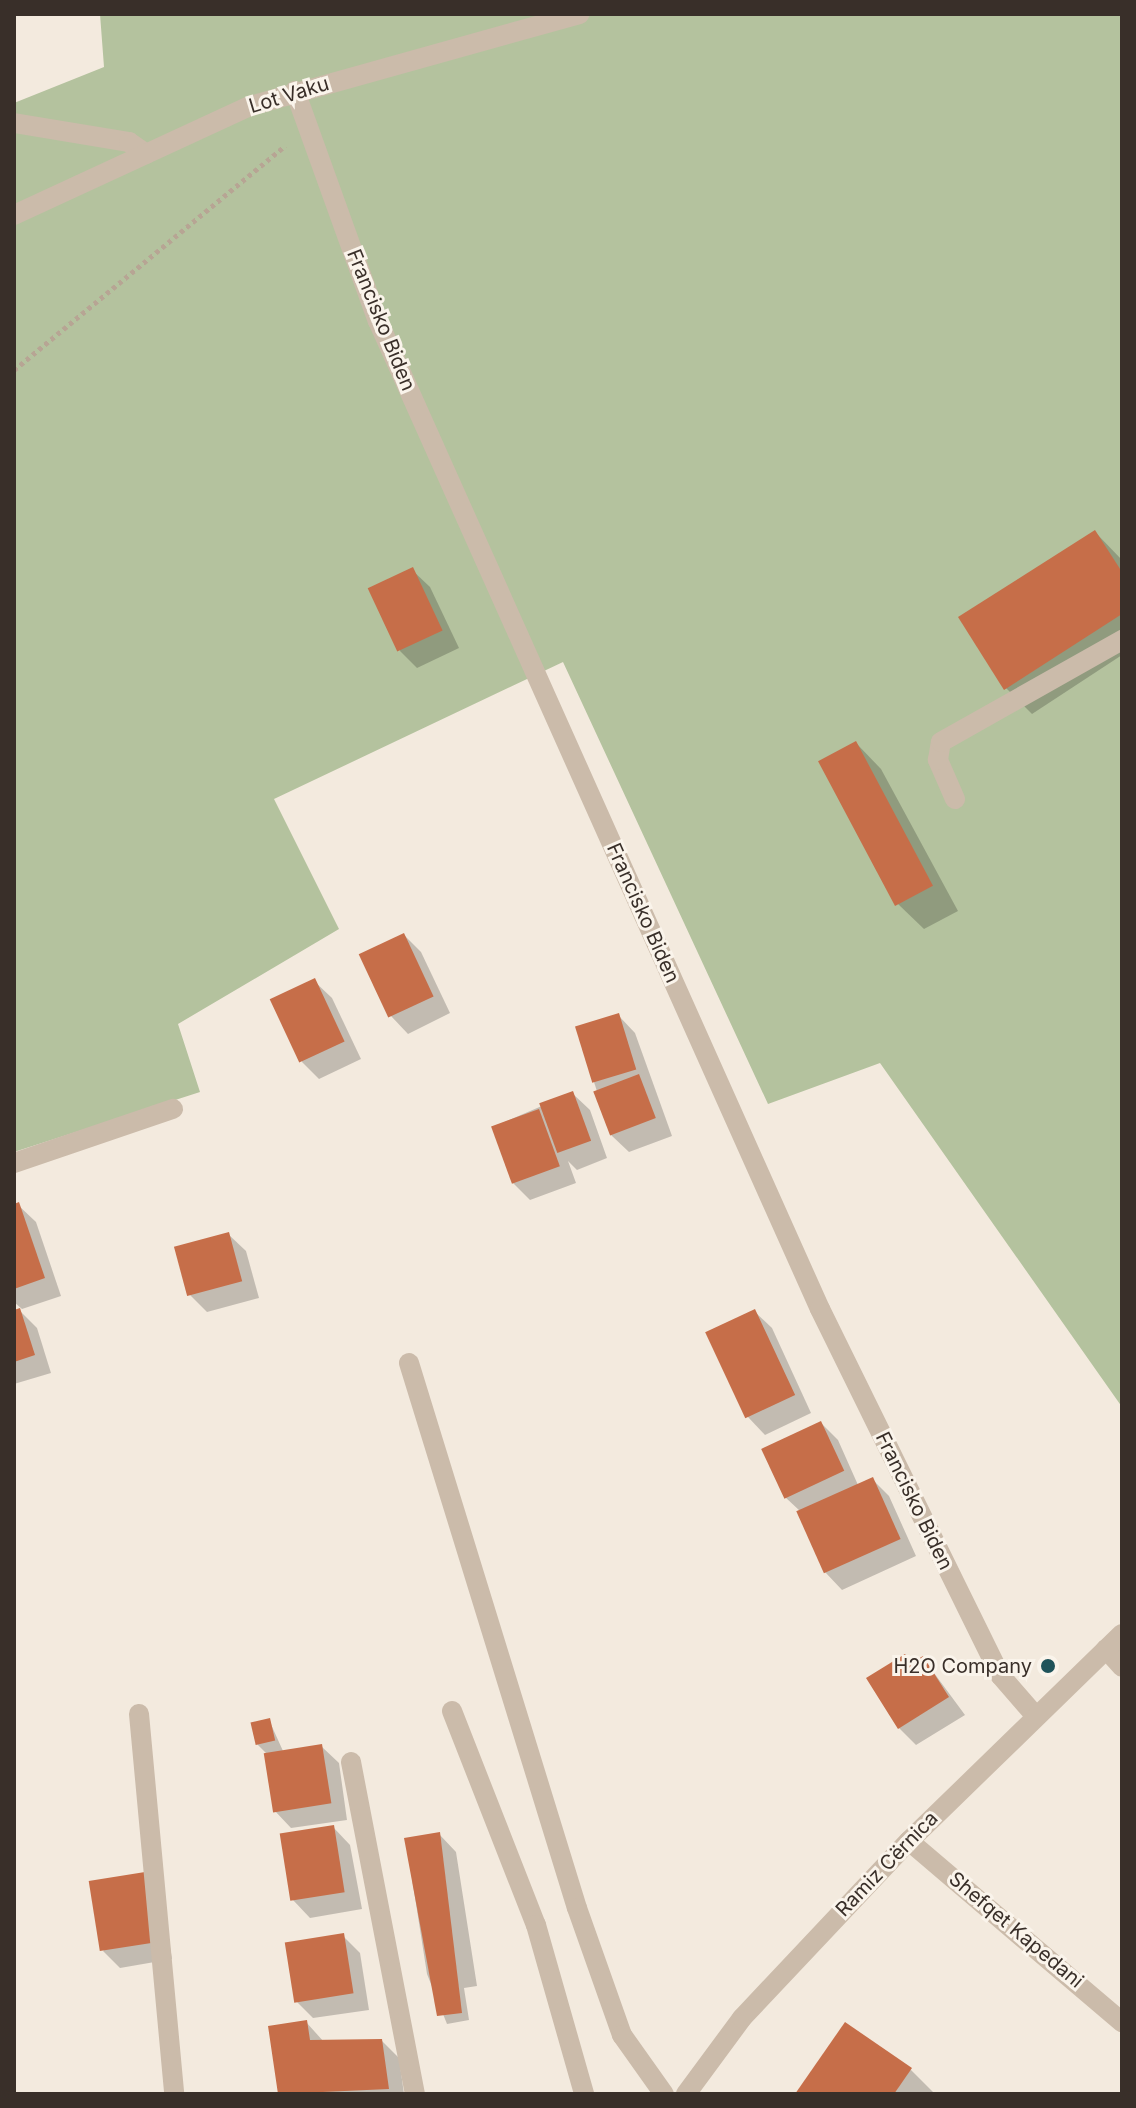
<!DOCTYPE html>
<html>
<head>
<meta charset="utf-8">
<style>
	body { margin:0 }
	#map { position:relative; width:1136px; height:2108px; overflow:hidden; background:#f3eade; font-family:Inter,sans-serif }
	div>[style] { position:absolute }
	.green>* { inset:0; background:#b4c29e }
	.shadow>* { inset:0; background:#0003 }
	.building>* { inset:0; background:#c66e49; transform-origin:0 0 }
	.path>* { height:5px; margin-top:-2.5px; transform-origin:0; background:repeating-linear-gradient(90deg,#b7a594 0 4px,transparent 0 8px) }
	.minor>* { height:20px; margin:-10px; padding:0 10px; transform-origin:10px; border-radius:10px; background:#cbbbaa }
	.dots>* { width:22px; height:22px; translate:-50% -50%; box-sizing:border-box; border:4px solid #faf4eb; border-radius:50% }
	span { translate:-50% -50%; white-space:nowrap; text-align:center; line-height:1.15; -webkit-text-stroke:6px #faf4eb; paint-order:stroke }
	.street-label { font-size:20px; color:#392f29 }
	.poi-label { font-size:20px; color:#392f29 }
	.right { translate:-100% -50%; text-align:right }
	.frame { position:absolute; inset:0; border:16px solid #392f29; pointer-events:none }
</style>
</head>
<body>
<div id="map">
	<div class="green">
		<i style="clip-path:polygon(100px 14px,1122px 14px,1122px 1407px,880px 1063px,768px 1104px,563px 662px,274px 799px,339px 929px,178px 1024px,200px 1092px,14px 1152px,14px 103px,104px 67px)"></i>
	</div>
	<div class="shadow">
		<i style="clip-path:polygon(1095px 532px,1122px 560px,1122px 655px,1032px 714px,1006px 688px)"></i>
		<i style="clip-path:polygon(412px 570px,430px 587px,459px 648px,417px 668px,400px 651px)"></i>
		<i style="clip-path:polygon(856px 743px,881px 769px,958px 911px,924px 929px,898px 904px)"></i>
		<i style="clip-path:polygon(404px 935px,421px 952px,450px 1013px,408px 1034px,391px 1016px)"></i>
		<i style="clip-path:polygon(314px 981px,332px 998px,361px 1059px,319px 1079px,302px 1062px)"></i>
		<i style="clip-path:polygon(618px 1015px,635px 1033px,672px 1136px,629px 1152px,611px 1135px,594px 1082px)"></i>
		<i style="clip-path:polygon(572px 1093px,590px 1110px,607px 1158px,577px 1170px,568px 1161px,576px 1183px,530px 1200px,513px 1183px,493px 1127px)"></i>
		<i style="clip-path:polygon(18px 1205px,36px 1222px,61px 1296px,22px 1309px,14px 1302px)"></i>
		<i style="clip-path:polygon(228px 1234px,246px 1251px,259px 1298px,207px 1312px,190px 1295px)"></i>
		<i style="clip-path:polygon(19px 1310px,37px 1328px,51px 1373px,14px 1384px)"></i>
		<i style="clip-path:polygon(754px 1311px,772px 1328px,811px 1413px,765px 1435px,748px 1417px,708px 1333px)"></i>
		<i style="clip-path:polygon(821px 1423px,838px 1440px,858px 1485px,872px 1479px,889px 1496px,916px 1556px,842px 1590px,825px 1572px,800px 1511px,785px 1497px)"></i>
		<i style="clip-path:polygon(905px 1656px,913px 1664px,923px 1658px,965px 1715px,916px 1745px,899px 1728px)"></i>
		<i style="clip-path:polygon(269px 1720px,283px 1751px,321px 1746px,339px 1763px,347px 1820px,291px 1828px,274px 1810px,266px 1753px,257px 1744px)"></i>
		<i style="clip-path:polygon(333px 1827px,350px 1845px,362px 1909px,310px 1918px,293px 1900px)"></i>
		<i style="clip-path:polygon(439px 1834px,456px 1852px,477px 1986px,464px 1988px,469px 2020px,447px 2024px,427px 1974px,406px 1840px)"></i>
		<i style="clip-path:polygon(161px 1892px,172px 1959px,120px 1968px,103px 1951px)"></i>
		<i style="clip-path:polygon(343px 1936px,360px 1953px,369px 2010px,313px 2018px,296px 2001px)"></i>
		<i style="clip-path:polygon(306px 2022px,324px 2042px,382px 2041px,399px 2058px,404px 2094px,280px 2094px,270px 2027px)"></i>
		<i style="clip-path:polygon(911px 2070px,935px 2094px,798px 2094px)"></i>
	</div>
	<div class="building">
		<i style="clip-path:polygon(1095px 530px,1122px 572px,1122px 614px,1004px 690px,958px 617px)"></i>
		<i style="left:413px;top:567px;width:70px;height:50px;rotate:65deg"></i>
		<i style="left:856px;top:741px;width:164px;height:43px;rotate:62deg"></i>
		<i style="left:404px;top:933px;width:70px;height:50px;rotate:65deg"></i>
		<i style="left:315px;top:978px;width:70px;height:50px;rotate:65deg"></i>
		<i style="left:619px;top:1013px;width:59px;height:46px;rotate:73deg"></i>
		<i style="left:639px;top:1074px;width:47px;height:49px;rotate:69deg"></i>
		<i style="left:573px;top:1091px;width:53px;height:36px;rotate:70deg"></i>
		<i style="left:539px;top:1109px;width:61px;height:51px;rotate:70deg"></i>
		<i style="clip-path:polygon(19px 1202px,45px 1278px,14px 1289px,14px 1204px)"></i>
		<i style="left:229px;top:1232px;width:51px;height:57px;rotate:75deg"></i>
		<i style="clip-path:polygon(20px 1308px,35px 1355px,14px 1362px,14px 1310px)"></i>
		<i style="left:755px;top:1309px;width:95px;height:55px;rotate:65deg"></i>
		<i style="left:821px;top:1421px;width:55px;height:66px;rotate:65deg"></i>
		<i style="left:873px;top:1477px;width:68px;height:84px;rotate:66deg"></i>
		<i style="clip-path:polygon(905px 1654px,911px 1663px,923px 1656px,949px 1697px,898px 1729px,866px 1678px)"></i>
		<i style="left:270px;top:1718px;width:23px;height:20px;rotate:77deg"></i>
		<i style="left:322px;top:1744px;width:60px;height:59px;rotate:81deg"></i>
		<i style="left:334px;top:1825px;width:68px;height:55px;rotate:81deg"></i>
		<i style="clip-path:polygon(440px 1832px,462px 2013px,437px 2016px,404px 1838px)"></i>
		<i style="left:145px;top:1872px;width:71px;height:57px;rotate:81deg"></i>
		<i style="left:344px;top:1933px;width:61px;height:60px;rotate:81deg"></i>
		<i style="clip-path:polygon(307px 2020px,310px 2040px,382px 2039px,389px 2089px,278px 2094px,268px 2026px)"></i>
		<i style="clip-path:polygon(845px 2022px,912px 2068px,894px 2094px,795px 2094px)"></i>
	</div>
	<div class="path">
		<i style="left:14px;top:370px;width:352px;rotate:-39.6deg"></i>
	</div>
	<div class="minor">
		<i style="left:295px;top:91px;width:245px;rotate:70.2deg"></i>
		<i style="left:378px;top:321px;width:1082px;rotate:65.9deg"></i>
		<i style="left:820px;top:1309px;width:408px;rotate:63.8deg"></i>
		<i style="left:1000px;top:1675px;width:50px;rotate:49deg"></i>
		<i style="left:14px;top:123px;width:117px;rotate:9.4deg"></i>
		<i style="left:129px;top:142px;width:21px;rotate:35deg"></i>
		<i style="left:14px;top:215px;width:260px;rotate:-24.8deg"></i>
		<i style="left:250px;top:106px;width:342px;rotate:-15.6deg"></i>
		<i style="left:955px;top:799px;width:43px;rotate:-113.6deg"></i>
		<i style="left:938px;top:760px;width:18px;rotate:-81deg"></i>
		<i style="left:941px;top:742px;width:208px;rotate:-29.4deg"></i>
		<i style="left:14px;top:1163px;width:168px;rotate:-18.8deg"></i>
		<i style="left:409px;top:1363px;width:570px;rotate:72.87deg"></i>
		<i style="left:577px;top:1908px;width:135px;rotate:70.5deg"></i>
		<i style="left:622px;top:2035px;width:72px;rotate:54.6deg"></i>
		<i style="left:1106px;top:1649px;width:24px;rotate:48deg"></i>
		<i style="left:452px;top:1711px;width:230px;rotate:68.6deg"></i>
		<i style="left:536px;top:1925px;width:176px;rotate:74.1deg"></i>
		<i style="left:139px;top:1714px;width:382px;rotate:84.7deg"></i>
		<i style="left:351px;top:1762px;width:338px;rotate:79.1deg"></i>
		<i style="left:909px;top:1841px;width:280px;rotate:40.4deg"></i>
		<i style="left:686px;top:2094px;width:94px;rotate:-53.6deg"></i>
		<i style="left:742px;top:2018px;width:243px;rotate:-46.7deg"></i>
		<i style="left:909px;top:1841px;width:297px;rotate:-44.2deg"></i>
	</div>
	<div class="dots">
		<i style="left:1048px;top:1666px;background:#1f535a"></i>
	</div>
	<div class="street-label">
		<span style="left:289px;top:95px;rotate:-17deg">Lot Vaku</span>
		<span style="left:381px;top:320px;rotate:68deg">Francisko Biden</span>
		<span style="left:643px;top:913px;rotate:66deg">Francisko Biden</span>
		<span style="left:914px;top:1501px;rotate:64deg">Francisko Biden</span>
		<span style="left:887px;top:1864px;rotate:-46deg">Ramiz Cërnica</span>
		<span style="left:1016px;top:1930px;rotate:40deg">Shefqet Kapedani</span>
	</div>
	<div class="poi-label">
		<span class="right" style="left:1032px;top:1666px">H2O Company</span>
	</div>
	<div class="frame"></div>
</div>
</body>
</html>
